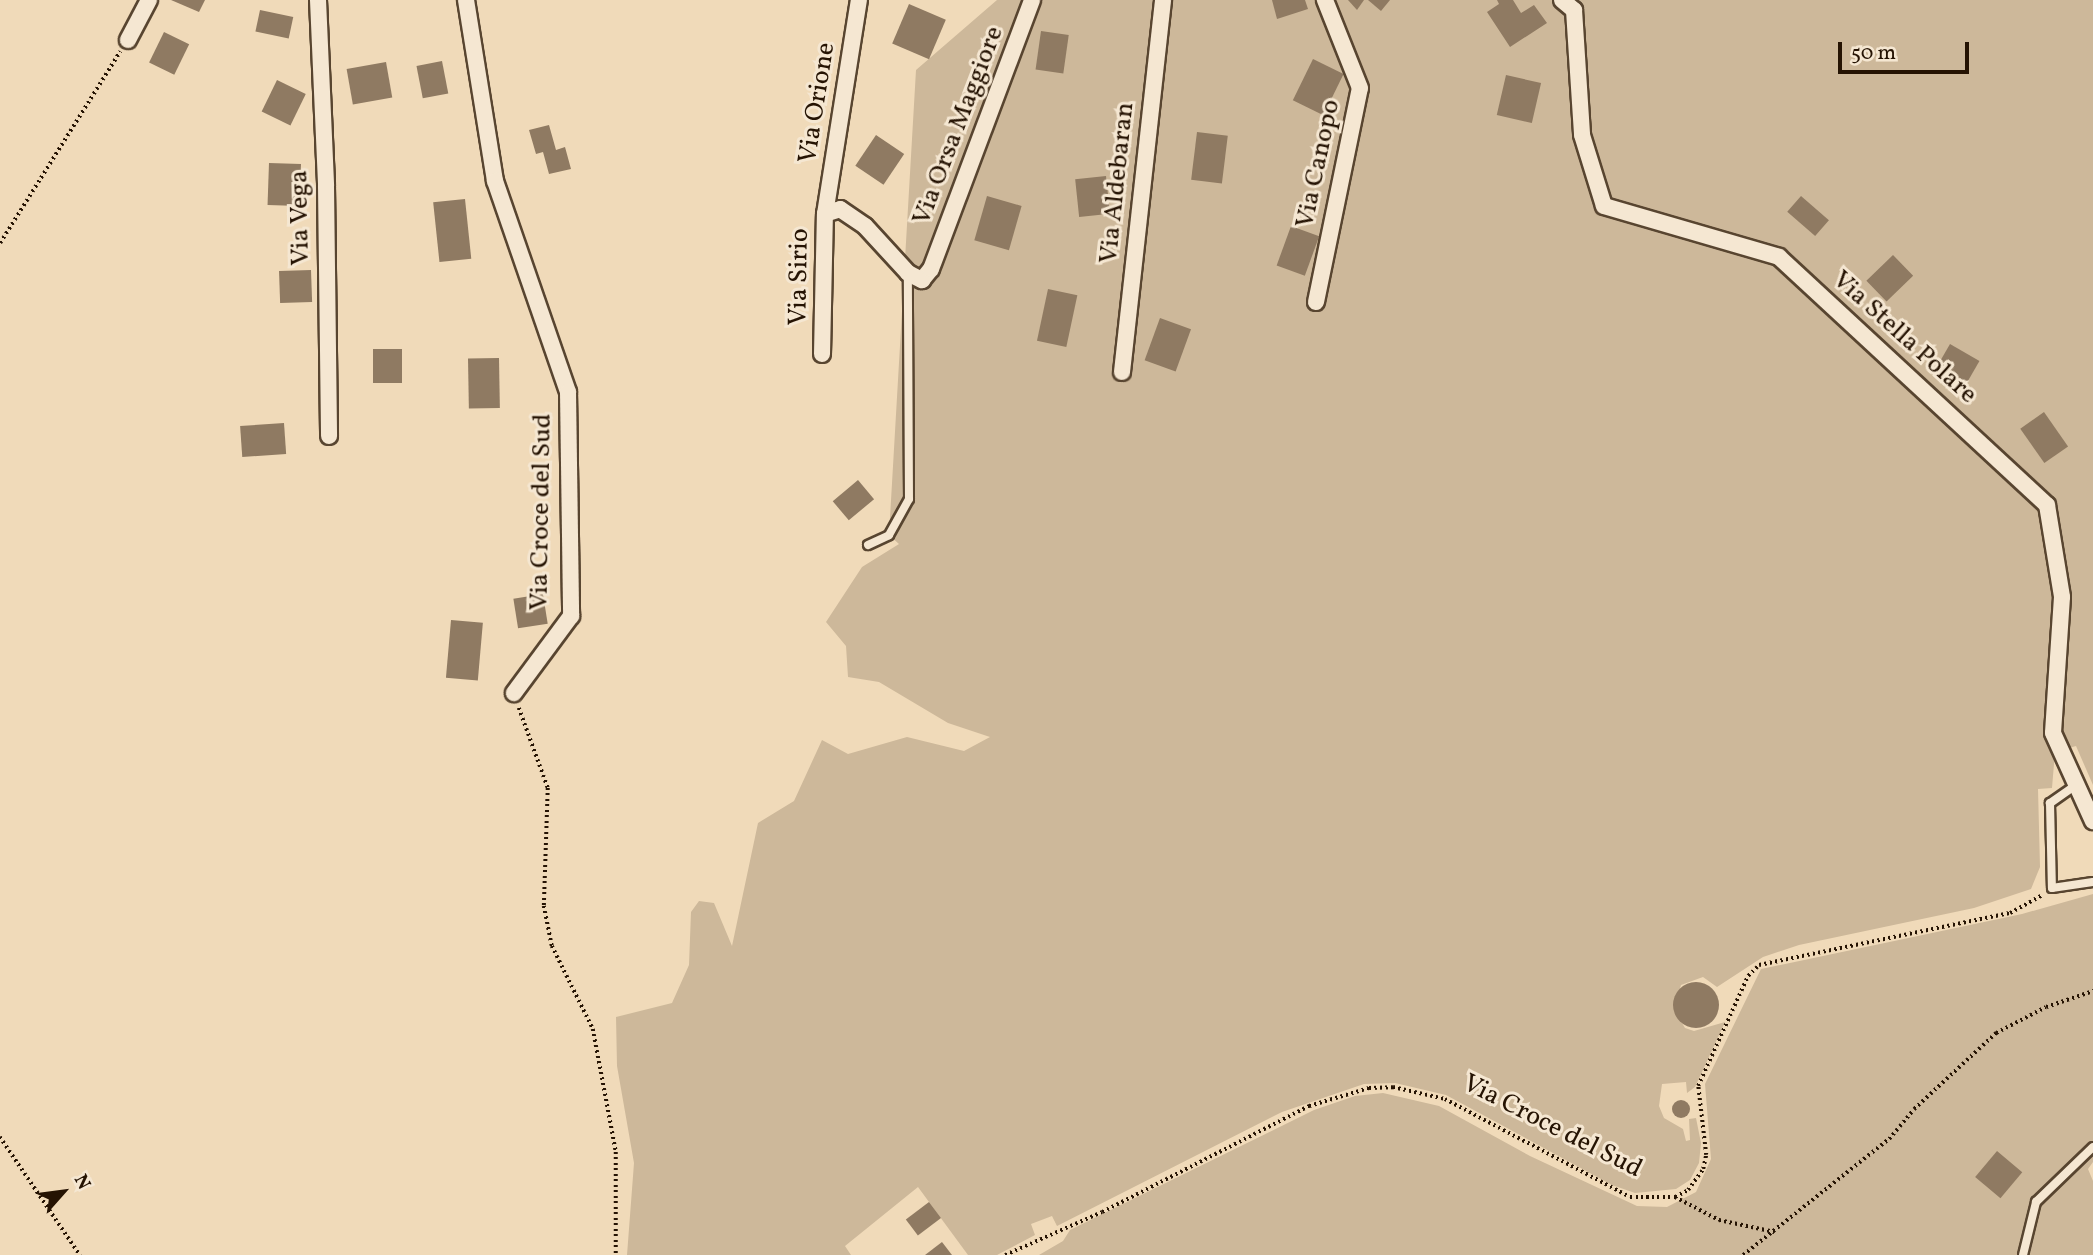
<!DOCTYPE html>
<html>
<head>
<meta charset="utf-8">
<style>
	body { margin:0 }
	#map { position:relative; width:2093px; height:1255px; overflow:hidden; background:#f0dab9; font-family:Vollkorn,serif }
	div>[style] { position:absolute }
	.green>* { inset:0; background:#cdb89a }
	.building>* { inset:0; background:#8f7a62; transform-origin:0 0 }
	.round { border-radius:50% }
	.path>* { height:3.5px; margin-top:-1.75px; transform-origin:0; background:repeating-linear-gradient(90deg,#251303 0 2px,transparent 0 5.5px) }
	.roads { filter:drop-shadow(2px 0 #584530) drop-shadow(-2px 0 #584530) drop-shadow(0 2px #584530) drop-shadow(0 -2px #584530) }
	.service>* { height:8px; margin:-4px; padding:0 4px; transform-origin:4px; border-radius:4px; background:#f5e7d2 }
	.minor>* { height:16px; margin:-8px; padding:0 8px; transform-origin:8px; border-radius:8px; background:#f5e7d2 }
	span { translate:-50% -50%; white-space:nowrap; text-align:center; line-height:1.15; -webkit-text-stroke:6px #f5e7d2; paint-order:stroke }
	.street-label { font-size:26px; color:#251303 }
	.north { position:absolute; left:28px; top:1157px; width:70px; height:70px; -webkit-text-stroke:5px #f5e7d2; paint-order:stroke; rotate:62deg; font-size:19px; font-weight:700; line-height:28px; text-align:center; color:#251303 }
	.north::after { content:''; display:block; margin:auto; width:24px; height:32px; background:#251303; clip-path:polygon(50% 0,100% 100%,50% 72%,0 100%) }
	.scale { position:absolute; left:1838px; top:42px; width:131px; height:32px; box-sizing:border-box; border:4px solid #251303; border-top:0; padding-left:9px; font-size:21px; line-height:24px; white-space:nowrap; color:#251303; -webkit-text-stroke:5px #f5e7d2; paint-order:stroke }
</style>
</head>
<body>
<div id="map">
	<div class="green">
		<i style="clip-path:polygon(997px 0,2093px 0,2093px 785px,2076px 746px,2055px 752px,2052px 788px,2038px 789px,2040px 867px,2031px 889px,1974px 908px,1799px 945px,1763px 957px,1717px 987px,1703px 977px,1681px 985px,1674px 1010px,1685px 1028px,1694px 1031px,1725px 1022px,1695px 1087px,1687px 1093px,1686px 1082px,1662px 1084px,1659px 1106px,1664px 1118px,1683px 1129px,1686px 1141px,1690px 1140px,1689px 1119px,1696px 1118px,1701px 1143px,1699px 1163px,1690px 1180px,1676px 1189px,1635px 1193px,1612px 1185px,1446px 1095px,1395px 1083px,1364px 1084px,1282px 1112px,1057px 1226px,1052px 1216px,1031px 1224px,1035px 1235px,997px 1255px,968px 1255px,918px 1187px,845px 1246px,851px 1255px,627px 1255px,634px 1163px,617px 1066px,616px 1017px,672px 1003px,689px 965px,691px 912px,699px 901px,714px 903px,732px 946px,758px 823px,794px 801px,822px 740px,848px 754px,907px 737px,964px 751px,990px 737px,948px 723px,879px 682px,848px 677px,846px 646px,826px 622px,862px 567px,899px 544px,889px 535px,916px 70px)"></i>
		<i style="clip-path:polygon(2093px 894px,2093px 1162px,2088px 1169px,2093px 1181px,2093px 1255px,1039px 1255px,1063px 1241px,1070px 1230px,1314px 1110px,1355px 1096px,1383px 1093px,1439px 1106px,1530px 1156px,1637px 1206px,1667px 1207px,1696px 1192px,1711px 1159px,1705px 1084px,1761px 969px,2022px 914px)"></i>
	</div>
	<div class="building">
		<i style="clip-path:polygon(171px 0,205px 0,199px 12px)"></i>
		<i style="clip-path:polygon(1272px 0,1305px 0,1308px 9px,1277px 19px)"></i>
		<i style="clip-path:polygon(1348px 0,1364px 0,1357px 10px)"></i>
		<i style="clip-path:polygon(1368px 0,1390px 0,1381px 11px)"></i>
		<i style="clip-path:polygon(1497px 0,1513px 0,1521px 13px,1534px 5px,1547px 23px,1510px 47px,1487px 12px,1499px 4px)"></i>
		<i style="left:909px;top:4px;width:40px;height:43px;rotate:23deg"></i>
		<i style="left:260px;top:10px;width:34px;height:22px;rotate:12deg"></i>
		<i style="left:1041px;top:31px;width:28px;height:39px;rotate:8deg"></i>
		<i style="left:164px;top:32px;width:28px;height:34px;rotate:26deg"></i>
		<i style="left:1313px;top:59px;width:34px;height:46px;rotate:26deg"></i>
		<i style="left:442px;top:61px;width:33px;height:26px;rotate:79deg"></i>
		<i style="left:386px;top:62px;width:36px;height:40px;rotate:80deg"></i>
		<i style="left:1506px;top:75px;width:36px;height:41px;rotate:13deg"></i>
		<i style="left:277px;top:80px;width:32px;height:35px;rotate:26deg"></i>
		<i style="clip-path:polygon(549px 125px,556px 150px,565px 147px,571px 169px,549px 174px,543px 152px,536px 154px,529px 130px)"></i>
		<i style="left:1197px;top:132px;width:31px;height:48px;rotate:7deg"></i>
		<i style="left:876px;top:135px;width:34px;height:37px;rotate:34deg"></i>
		<i style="left:269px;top:163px;width:32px;height:42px;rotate:2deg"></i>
		<i style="left:1106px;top:176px;width:38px;height:31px;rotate:84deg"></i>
		<i style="left:987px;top:196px;width:36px;height:46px;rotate:16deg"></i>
		<i style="left:1801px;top:196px;width:37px;height:21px;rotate:41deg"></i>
		<i style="left:465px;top:199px;width:60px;height:32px;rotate:84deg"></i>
		<i style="left:1291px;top:226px;width:30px;height:42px;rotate:20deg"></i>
		<i style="left:1893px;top:255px;width:29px;height:37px;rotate:46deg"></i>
		<i style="left:311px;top:270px;width:32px;height:32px;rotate:88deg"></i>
		<i style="left:1048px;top:289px;width:30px;height:53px;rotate:12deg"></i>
		<i style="left:1160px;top:318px;width:33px;height:45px;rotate:20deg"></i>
		<i style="left:1950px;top:344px;width:34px;height:34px;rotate:30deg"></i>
		<i style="left:373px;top:349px;width:29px;height:34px"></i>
		<i style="left:499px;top:358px;width:50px;height:31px;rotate:89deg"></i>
		<i style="left:2044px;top:412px;width:42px;height:29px;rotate:55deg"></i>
		<i style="left:284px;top:423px;width:31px;height:44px;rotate:86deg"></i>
		<i style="left:858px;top:480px;width:25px;height:33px;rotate:50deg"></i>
		<i style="left:543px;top:594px;width:30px;height:30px;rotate:81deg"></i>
		<i style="left:451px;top:620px;width:32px;height:58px;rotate:5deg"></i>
		<i class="round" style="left:1673px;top:982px;width:46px;height:46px"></i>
		<i class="round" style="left:1672px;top:1100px;width:18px;height:18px"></i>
		<i style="left:1997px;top:1151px;width:33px;height:34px;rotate:40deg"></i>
		<i style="left:929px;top:1202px;width:20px;height:29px;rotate:53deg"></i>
		<i style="clip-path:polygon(942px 1242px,952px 1255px,925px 1255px)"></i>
	</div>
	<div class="path">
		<i style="left:0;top:243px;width:226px;rotate:-57.9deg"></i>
		<i style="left:519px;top:708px;width:85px;rotate:70.1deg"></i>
		<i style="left:548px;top:788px;width:118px;rotate:91.9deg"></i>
		<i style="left:544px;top:906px;width:41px;rotate:78.7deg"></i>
		<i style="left:552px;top:946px;width:93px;rotate:63.7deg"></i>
		<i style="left:593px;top:1029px;width:125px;rotate:79.4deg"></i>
		<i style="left:616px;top:1152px;width:103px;rotate:90deg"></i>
		<i style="left:0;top:1137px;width:143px;rotate:55.9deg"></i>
		<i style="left:1675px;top:1197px;width:50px;rotate:27.6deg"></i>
		<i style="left:1719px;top:1220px;width:57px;rotate:12.1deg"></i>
		<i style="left:1005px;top:1255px;width:106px;rotate:-23.9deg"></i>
		<i style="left:1102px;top:1212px;width:233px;rotate:-27.1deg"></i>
		<i style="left:1309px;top:1106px;width:63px;rotate:-16.7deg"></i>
		<i style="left:1369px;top:1088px;width:24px;rotate:-2deg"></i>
		<i style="left:1393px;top:1087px;width:53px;rotate:13deg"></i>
		<i style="left:1445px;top:1099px;width:209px;rotate:27.9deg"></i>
		<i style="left:1630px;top:1197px;width:45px"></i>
		<i style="left:1675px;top:1197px;width:15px;rotate:-28deg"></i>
		<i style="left:1688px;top:1190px;width:26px;rotate:-54deg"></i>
		<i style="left:1703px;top:1169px;width:14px;rotate:-78deg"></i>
		<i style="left:1706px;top:1155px;width:69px;rotate:-96.6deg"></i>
		<i style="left:1698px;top:1086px;width:121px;rotate:-65.6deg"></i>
		<i style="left:1748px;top:976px;width:16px;rotate:-45deg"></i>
		<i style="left:1759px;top:965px;width:256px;rotate:-11.7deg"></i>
		<i style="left:2010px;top:913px;width:37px;rotate:-29deg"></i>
		<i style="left:1743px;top:1255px;width:186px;rotate:-38.5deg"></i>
		<i style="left:1889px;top:1139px;width:39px;rotate:-50deg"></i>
		<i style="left:1914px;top:1109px;width:112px;rotate:-42.8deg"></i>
		<i style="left:1996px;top:1033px;width:56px;rotate:-27.5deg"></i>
		<i style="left:2046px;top:1007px;width:50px;rotate:-18.8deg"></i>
	</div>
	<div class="roads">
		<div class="service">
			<i style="left:868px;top:545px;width:23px;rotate:-25deg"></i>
			<i style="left:889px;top:535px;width:41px;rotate:-60.9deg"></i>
			<i style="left:909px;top:499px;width:226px;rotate:-90.3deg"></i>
			<i style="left:2076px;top:785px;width:32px;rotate:145deg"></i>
			<i style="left:2050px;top:803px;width:85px;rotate:88.7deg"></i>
			<i style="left:2052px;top:888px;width:41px;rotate:-8.3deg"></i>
			<i style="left:2023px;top:1255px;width:55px;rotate:-76.2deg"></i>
			<i style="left:2036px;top:1202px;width:79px;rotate:-44deg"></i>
		</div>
		<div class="minor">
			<i style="left:318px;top:0;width:186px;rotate:87.5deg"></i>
			<i style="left:326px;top:186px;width:250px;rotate:89.3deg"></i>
			<i style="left:466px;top:0;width:183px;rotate:80.9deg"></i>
			<i style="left:495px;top:181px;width:223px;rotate:70.9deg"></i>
			<i style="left:568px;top:392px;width:224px;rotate:89.2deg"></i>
			<i style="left:571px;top:616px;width:96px;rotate:126.5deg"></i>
			<i style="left:1562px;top:0;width:16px;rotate:40deg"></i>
			<i style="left:1574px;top:10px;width:125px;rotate:86.3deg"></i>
			<i style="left:1582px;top:135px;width:74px;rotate:72.8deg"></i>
			<i style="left:1604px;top:206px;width:182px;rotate:16.2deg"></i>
			<i style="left:1779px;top:257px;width:365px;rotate:42.8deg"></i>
			<i style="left:2047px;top:505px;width:93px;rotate:80.7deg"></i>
			<i style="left:2062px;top:597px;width:136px;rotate:93.8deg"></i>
			<i style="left:2053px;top:733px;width:97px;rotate:65.6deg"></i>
			<i style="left:128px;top:40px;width:45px;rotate:-62.3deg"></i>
			<i style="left:825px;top:214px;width:217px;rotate:-81deg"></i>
			<i style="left:1316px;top:302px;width:218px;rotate:-78.4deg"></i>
			<i style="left:1360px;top:88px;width:95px;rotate:-111.7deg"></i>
			<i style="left:822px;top:354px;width:140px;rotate:-88.8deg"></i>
			<i style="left:825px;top:214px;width:16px;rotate:-18deg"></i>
			<i style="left:840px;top:209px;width:30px;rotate:34deg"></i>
			<i style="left:865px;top:226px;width:64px;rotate:47.5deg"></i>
			<i style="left:908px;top:273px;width:16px;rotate:27deg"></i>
			<i style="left:922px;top:280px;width:14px;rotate:-51deg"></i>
			<i style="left:931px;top:269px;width:287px;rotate:-69.4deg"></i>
			<i style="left:1122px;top:372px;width:374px;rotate:-83.7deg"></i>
		</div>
	</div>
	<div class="street-label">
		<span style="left:818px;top:103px;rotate:-81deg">Via Orione</span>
		<span style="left:959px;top:126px;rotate:-69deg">Via Orsa Maggiore</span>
		<span style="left:1319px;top:164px;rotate:-78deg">Via Canopo</span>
		<span style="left:1118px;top:183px;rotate:-84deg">Via Aldebaran</span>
		<span style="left:301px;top:218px;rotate:-91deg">Via Vega</span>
		<span style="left:800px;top:277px;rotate:-89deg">Via Sirio</span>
		<span style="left:1904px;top:338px;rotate:42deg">Via Stella Polare</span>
		<span style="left:542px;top:512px;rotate:-89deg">Via Croce del Sud</span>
		<span style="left:1552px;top:1127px;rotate:27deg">Via Croce del Sud</span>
	</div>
	<div class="north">N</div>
	<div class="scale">50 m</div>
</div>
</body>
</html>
